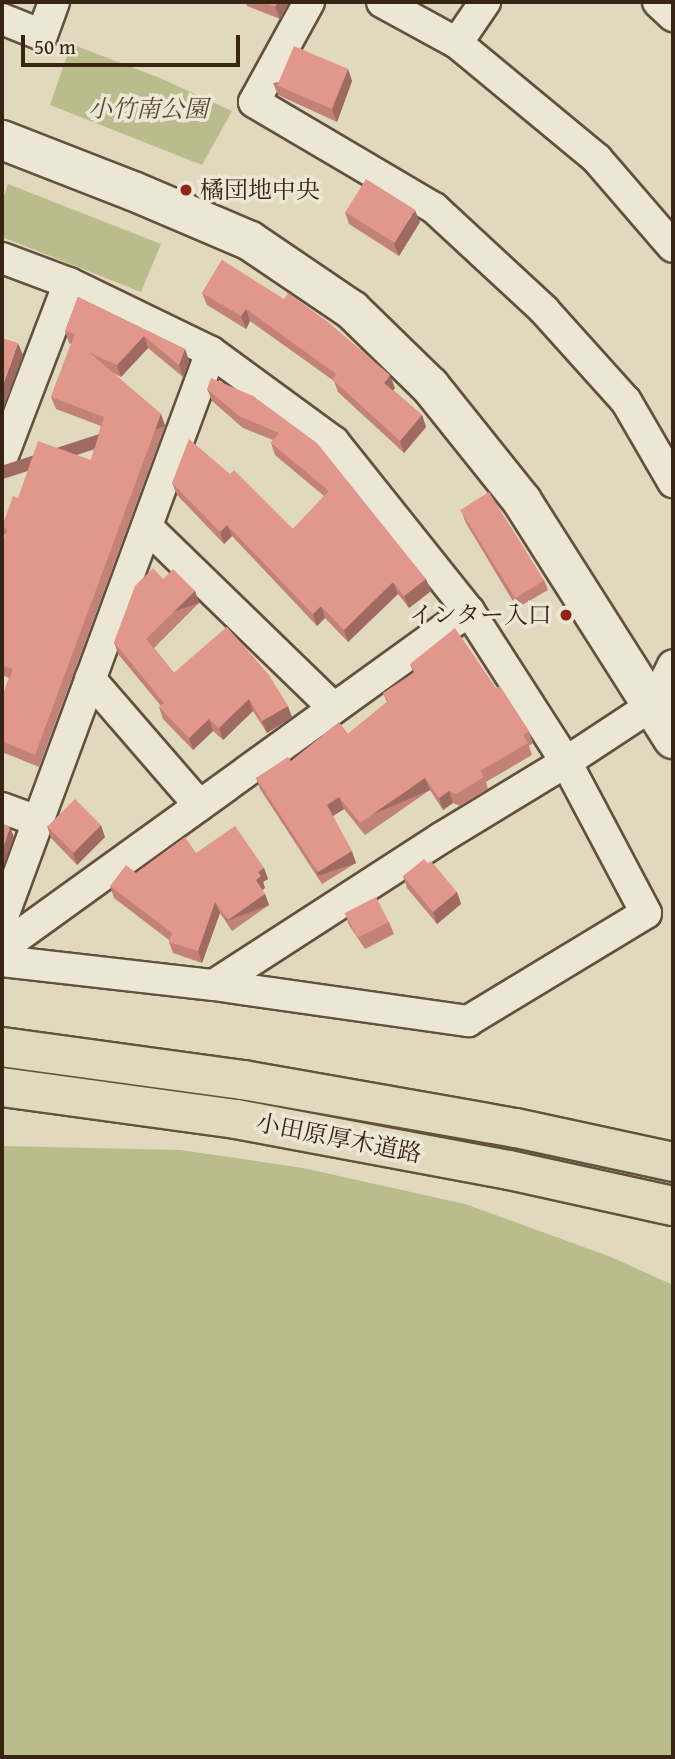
<!DOCTYPE html>
<html>
<head>
<meta charset="utf-8">
<style>
	body { margin:0 }
	#map { position:relative; width:675px; height:1759px; overflow:hidden; background:#e1d9be; font-family:"Gentium Book Plus","Noto Serif JP",serif }
	div>[style] { position:absolute }
	.green>* { inset:0; background:#bbbc8c }
	.roads { filter:drop-shadow(2px 0 #62513d) drop-shadow(-2px 0 #62513d) drop-shadow(0 2px #62513d) drop-shadow(0 -2px #62513d) }
	.minor>* { height:30px; margin:-15px; padding:0 15px; transform-origin:15px; border-radius:15px; background:#ece6d5 }
	.tertiary>* { height:38px; margin:-19px; padding:0 19px; transform-origin:19px; border-radius:19px; background:#ece6d5 }
	.trunk>* { height:38px; margin:-19px; padding:0 19px; transform-origin:19px; border-radius:19px; background:#e1d9be }
	.wall>* { inset:0; background:#c28278 }
	.shaded-wall>* { inset:0; background:#9e6a62; transform-origin:0 0 }
	.building>* { inset:0; background:#e1978c; transform-origin:0 0 }
	.dots>* { width:19px; height:19px; translate:-50% -50%; box-sizing:border-box; border:4px solid #ece6d5; border-radius:50% }
	span { translate:-50% -50%; white-space:nowrap; text-align:center; line-height:1.15; -webkit-text-stroke:7px #ece6d5; paint-order:stroke }
	.park-label { font-size:24px; color:#584a30; font-style:italic }
	.poi-label { font-size:24px; color:#372412 }
	.left { translate:0 -50%; text-align:left }
	.right { translate:-100% -50%; text-align:right }
	.street-label { font-size:24px; color:#372412 }
	.frame { position:absolute; inset:0; border:4px solid #372412; pointer-events:none }
	.scale { position:absolute; left:21px; top:35px; width:219px; height:32px; box-sizing:border-box; border:4px solid #372412; border-top:0; padding-left:9px; font-size:21px; line-height:24px; white-space:nowrap; color:#372412; -webkit-text-stroke:5px #ece6d5; paint-order:stroke }
</style>
</head>
<body>
<div id="map">
	<div class="green">
		<i style="clip-path:polygon(71px 44px,160px 78px,232px 111px,202px 165px,50px 105px)"></i>
		<i style="clip-path:polygon(8px 184px,161px 244px,141px 292px,2px 237px,2px 202px)"></i>
		<i style="clip-path:polygon(2px 1146px,181px 1150px,303px 1168px,465px 1204px,611px 1257px,673px 1285px,673px 1757px,2px 1757px)"></i>
	</div>
	<div class="roads">
		<div class="minor">
			<i style="left:309px;top:2px;width:114px;rotate:118.8deg"></i>
			<i style="left:254px;top:102px;width:209px;rotate:30.5deg"></i>
			<i style="left:434px;top:208px;width:150px;rotate:42.8deg"></i>
			<i style="left:544px;top:310px;width:122px;rotate:48deg"></i>
			<i style="left:626px;top:401px;width:94px;rotate:59.9deg"></i>
			<i style="left:382px;top:2px;width:85px;rotate:28.7deg"></i>
			<i style="left:457px;top:43px;width:182px;rotate:39.6deg"></i>
			<i style="left:597px;top:159px;width:116px;rotate:49.2deg"></i>
			<i style="left:658px;top:2px;width:21px;rotate:43deg"></i>
			<i style="left:2px;top:19px;width:43px;rotate:21.8deg"></i>
			<i style="left:42px;top:35px;width:35px;rotate:-70deg"></i>
			<i style="left:457px;top:43px;width:50px;rotate:-55.7deg"></i>
			<i style="left:2px;top:258px;width:72px;rotate:20.5deg"></i>
			<i style="left:69px;top:283px;width:158px;rotate:25.9deg"></i>
			<i style="left:211px;top:352px;width:152px;rotate:36.2deg"></i>
			<i style="left:334px;top:442px;width:216px;rotate:51.4deg"></i>
			<i style="left:469px;top:611px;width:179px;rotate:57.3deg"></i>
			<i style="left:566px;top:762px;width:105px;rotate:-33.4deg"></i>
			<i style="left:654px;top:704px;width:43px;rotate:-64deg"></i>
			<i style="left:2px;top:458px;width:187px;rotate:-69.1deg"></i>
			<i style="left:147px;top:527px;width:259px;rotate:44.1deg"></i>
			<i style="left:90px;top:679px;width:167px;rotate:49.1deg"></i>
			<i style="left:2px;top:808px;width:38px;rotate:20deg"></i>
			<i style="left:2px;top:919px;width:604px;rotate:-69.77deg"></i>
			<i style="left:2px;top:948px;width:576px;rotate:-35.82deg"></i>
			<i style="left:2px;top:961px;width:213px;rotate:6.5deg"></i>
			<i style="left:214px;top:985px;width:257px;rotate:8.1deg"></i>
			<i style="left:468px;top:1021px;width:208px;rotate:-31.2deg"></i>
			<i style="left:646px;top:913px;width:171px;rotate:-117.9deg"></i>
			<i style="left:566px;top:762px;width:146px;rotate:148.7deg"></i>
			<i style="left:441px;top:838px;width:270px;rotate:147.1deg"></i>
		</div>
		<div class="tertiary">
			<i style="left:2px;top:140px;width:141px;rotate:21.3deg"></i>
			<i style="left:133px;top:191px;width:127px;rotate:23.1deg"></i>
			<i style="left:250px;top:241px;width:123px;rotate:34.1deg"></i>
			<i style="left:352px;top:310px;width:109px;rotate:44.3deg"></i>
			<i style="left:430px;top:386px;width:147px;rotate:51.3deg"></i>
			<i style="left:522px;top:501px;width:282px;rotate:57.6deg"></i>
		</div>
		<div class="trunk">
			<i style="left:2px;top:1047px;width:243px;rotate:7.8deg"></i>
			<i style="left:243px;top:1080px;width:277px;rotate:10deg"></i>
			<i style="left:516px;top:1128px;width:161px;rotate:12.2deg"></i>
			<i style="left:2px;top:1087px;width:236px;rotate:7.8deg"></i>
			<i style="left:236px;top:1119px;width:278px;rotate:10.6deg"></i>
			<i style="left:509px;top:1170px;width:168px;rotate:12.4deg"></i>
		</div>
	</div>
	<div class="wall">
		<i style="clip-path:polygon(245px 2px,289px 2px,280px 19px,247px 6px)"></i>
		<i style="clip-path:polygon(348px 69px,352px 81px,337px 122px,278px 95px,273px 83px)"></i>
		<i style="clip-path:polygon(345px 212px,420px 222px,399px 256px,349px 224px)"></i>
		<i style="clip-path:polygon(222px 260px,395px 388px,393px 390px,422px 415px,426px 427px,404px 453px,338px 392px,334px 381px,250px 321px,246px 329px,207px 305px,202px 293px)"></i>
		<i style="clip-path:polygon(78px 297px,185px 349px,189px 361px,183px 377px,148px 348px,121px 377px,113px 373px,161px 414px,165px 426px,39px 767px,2px 752px,2px 698px,9px 678px,2px 675px,2px 546px,5px 536px,2px 527px,18px 498px,91px 460px,101px 426px,56px 409px,51px 397px,71px 344px,69px 343px,65px 331px)"></i>
		<i style="clip-path:polygon(207px 389px,253px 396px,426px 579px,431px 591px,409px 608px,398px 594px,348px 642px,325px 618px,317px 626px,232px 536px,224px 544px,177px 495px,172px 483px,293px 529px,324px 496px,275px 455px,271px 443px,273px 440px,243px 428px,212px 401px)"></i>
		<i style="clip-path:polygon(462px 513px,544px 580px,548px 590px,517px 608px,466px 523px)"></i>
		<i style="clip-path:polygon(163px 579px,195px 591px,199px 603px,154px 648px,174px 673px,227px 627px,292px 717px,267px 733px,253px 711px,223px 740px,213px 731px,193px 750px,163px 719px,159px 707px,161px 706px,118px 654px,114px 642px)"></i>
		<i style="clip-path:polygon(410px 664px,496px 688px,529px 731px,533px 743px,529px 746px,532px 755px,486px 782px,488px 789px,460px 806px,453px 803px,443px 810px,430px 790px,365px 835px,344px 809px,333px 816px,356px 863px,322px 884px,260px 789px,256px 778px,348px 734px,387px 702px,383px 693px,414px 674px)"></i>
		<i style="clip-path:polygon(47px 826px,105px 837px,77px 865px,51px 838px)"></i>
		<i style="clip-path:polygon(196px 853px,264px 868px,268px 879px,263px 882px,265px 888px,262px 890px,265px 894px,269px 905px,232px 931px,220px 913px,202px 963px,173px 953px,169px 942px,169px 940px,114px 898px,110px 886px,136px 873px)"></i>
		<i style="clip-path:polygon(403px 876px,457px 892px,461px 904px,437px 924px,407px 888px)"></i>
		<i style="clip-path:polygon(345px 913px,389px 922px,394px 934px,365px 949px,349px 925px)"></i>
	</div>
	<div class="shaded-wall">
		<i style="clip-path:polygon(278px 2px,289px 2px,280px 19px,275px 7px)"></i>
		<i style="clip-path:polygon(348px 69px,352px 81px,337px 122px,332px 110px)"></i>
		<i style="clip-path:polygon(415px 210px,420px 222px,399px 256px,394px 244px)"></i>
		<i style="clip-path:polygon(246px 309px,250px 321px,246px 329px,241px 316px)"></i>
		<i style="clip-path:polygon(144px 336px,148px 348px,121px 377px,117px 365px)"></i>
		<i style="clip-path:polygon(18px 343px,23px 355px,2px 412px,2px 388px)"></i>
		<i style="clip-path:polygon(185px 349px,189px 361px,183px 377px,179px 365px)"></i>
		<i style="clip-path:polygon(390px 375px,395px 388px,389px 395px,384px 383px)"></i>
		<i style="left:161px;top:414px;width:13px;height:364px;rotate:72deg"></i>
		<i style="clip-path:polygon(422px 415px,426px 427px,404px 453px,400px 441px)"></i>
		<i style="clip-path:polygon(227px 525px,232px 536px,224px 544px,220px 532px)"></i>
		<i style="clip-path:polygon(426px 579px,431px 591px,409px 608px,404px 596px)"></i>
		<i style="clip-path:polygon(393px 582px,398px 594px,348px 642px,344px 630px)"></i>
		<i style="left:195px;top:591px;width:13px;height:69px;rotate:72deg"></i>
		<i style="clip-path:polygon(321px 606px,325px 618px,317px 626px,313px 614px)"></i>
		<i style="clip-path:polygon(249px 699px,253px 711px,223px 740px,219px 728px)"></i>
		<i style="clip-path:polygon(288px 706px,292px 717px,267px 733px,262px 721px)"></i>
		<i style="clip-path:polygon(209px 719px,213px 731px,193px 750px,189px 738px)"></i>
		<i style="left:425px;top:778px;width:13px;height:79px;rotate:67deg"></i>
		<i style="clip-path:polygon(449px 791px,453px 803px,443px 810px,439px 798px)"></i>
		<i style="clip-path:polygon(339px 797px,344px 809px,331px 817px,327px 805px)"></i>
		<i style="clip-path:polygon(101px 825px,105px 837px,77px 865px,73px 853px)"></i>
		<i style="clip-path:polygon(10px 827px,14px 837px,2px 871px,2px 851px)"></i>
		<i style="left:352px;top:851px;width:13px;height:40px;rotate:72deg"></i>
		<i style="clip-path:polygon(264px 868px,268px 879px,263px 882px,265px 888px,260px 892px,256px 880px,258px 872px)"></i>
		<i style="clip-path:polygon(457px 892px,461px 904px,437px 924px,433px 912px)"></i>
		<i style="left:265px;top:894px;width:12px;height:45px;rotate:70deg"></i>
		<i style="clip-path:polygon(215px 902px,220px 913px,202px 963px,198px 951px)"></i>
	</div>
	<div class="building">
		<i style="clip-path:polygon(263px 2px,278px 2px,275px 7px)"></i>
		<i style="left:294px;top:46px;width:59px;height:43px;rotate:23deg"></i>
		<i style="left:366px;top:179px;width:58px;height:39px;rotate:32deg"></i>
		<i style="clip-path:polygon(222px 260px,284px 299px,288px 293px,328px 322px,390px 375px,384px 383px,422px 415px,400px 441px,333px 380px,336px 374px,246px 309px,241px 316px,202px 293px)"></i>
		<i style="clip-path:polygon(78px 297px,185px 349px,179px 365px,144px 336px,117px 365px,90px 353px,161px 414px,35px 755px,2px 741px,2px 698px,13px 669px,2px 665px,2px 546px,7px 529px,2px 527px,13px 496px,18px 498px,38px 441px,91px 460px,104px 417px,51px 397px,75px 334px,65px 331px)"></i>
		<i style="clip-path:polygon(2px 338px,18px 343px,2px 388px)"></i>
		<i style="clip-path:polygon(211px 378px,253px 396px,317px 443px,426px 579px,404px 596px,393px 582px,344px 630px,321px 606px,313px 614px,227px 525px,220px 532px,172px 483px,189px 439px,230px 474px,234px 470px,293px 529px,329px 491px,271px 443px,279px 433px,239px 416px,207px 389px)"></i>
		<i style="left:489px;top:492px;width:104px;height:34px;rotate:58deg"></i>
		<i style="clip-path:polygon(153px 568px,163px 579px,173px 569px,195px 591px,146px 639px,174px 673px,227px 627px,269px 675px,288px 706px,262px 721px,249px 699px,219px 728px,209px 719px,189px 738px,159px 707px,164px 703px,114px 642px,135px 586px)"></i>
		<i style="clip-path:polygon(455px 628px,496px 688px,500px 686px,529px 731px,523px 735px,528px 743px,480px 771px,484px 777px,456px 794px,449px 791px,439px 798px,425px 778px,360px 823px,339px 797px,327px 805px,352px 851px,318px 872px,256px 778px,288px 757px,291px 761px,339px 722px,348px 734px,388px 701px,383px 693px,415px 672px,410px 664px)"></i>
		<i style="left:75px;top:799px;width:37px;height:39px;rotate:45deg"></i>
		<i style="clip-path:polygon(2px 824px,10px 827px,2px 851px)"></i>
		<i style="clip-path:polygon(235px 826px,264px 868px,258px 872px,261px 876px,256px 880px,265px 894px,228px 920px,215px 902px,198px 951px,169px 942px,172px 933px,110px 886px,126px 865px,136px 873px,185px 837px,196px 853px)"></i>
		<i style="clip-path:polygon(424px 859px,428px 863px,431px 861px,457px 892px,433px 912px,403px 876px)"></i>
		<i style="left:376px;top:897px;width:28px;height:35px;rotate:63deg"></i>
	</div>
	<div class="dots">
		<i style="left:186px;top:190px;background:#8f2418"></i>
		<i style="left:566px;top:615px;background:#8f2418"></i>
	</div>
	<div class="park-label">
		<span style="left:148px;top:109px">小竹南公園</span>
	</div>
	<div class="poi-label">
		<span class="left" style="left:200px;top:190px">橘団地中央</span>
		<span class="right" style="left:552px;top:615px">インター入口</span>
	</div>
	<div class="street-label">
		<span style="left:339px;top:1138px;rotate:11deg">小田原厚木道路</span>
	</div>
	<div class="frame"></div>
	<div class="scale">50 m</div>
</div>
</body>
</html>
